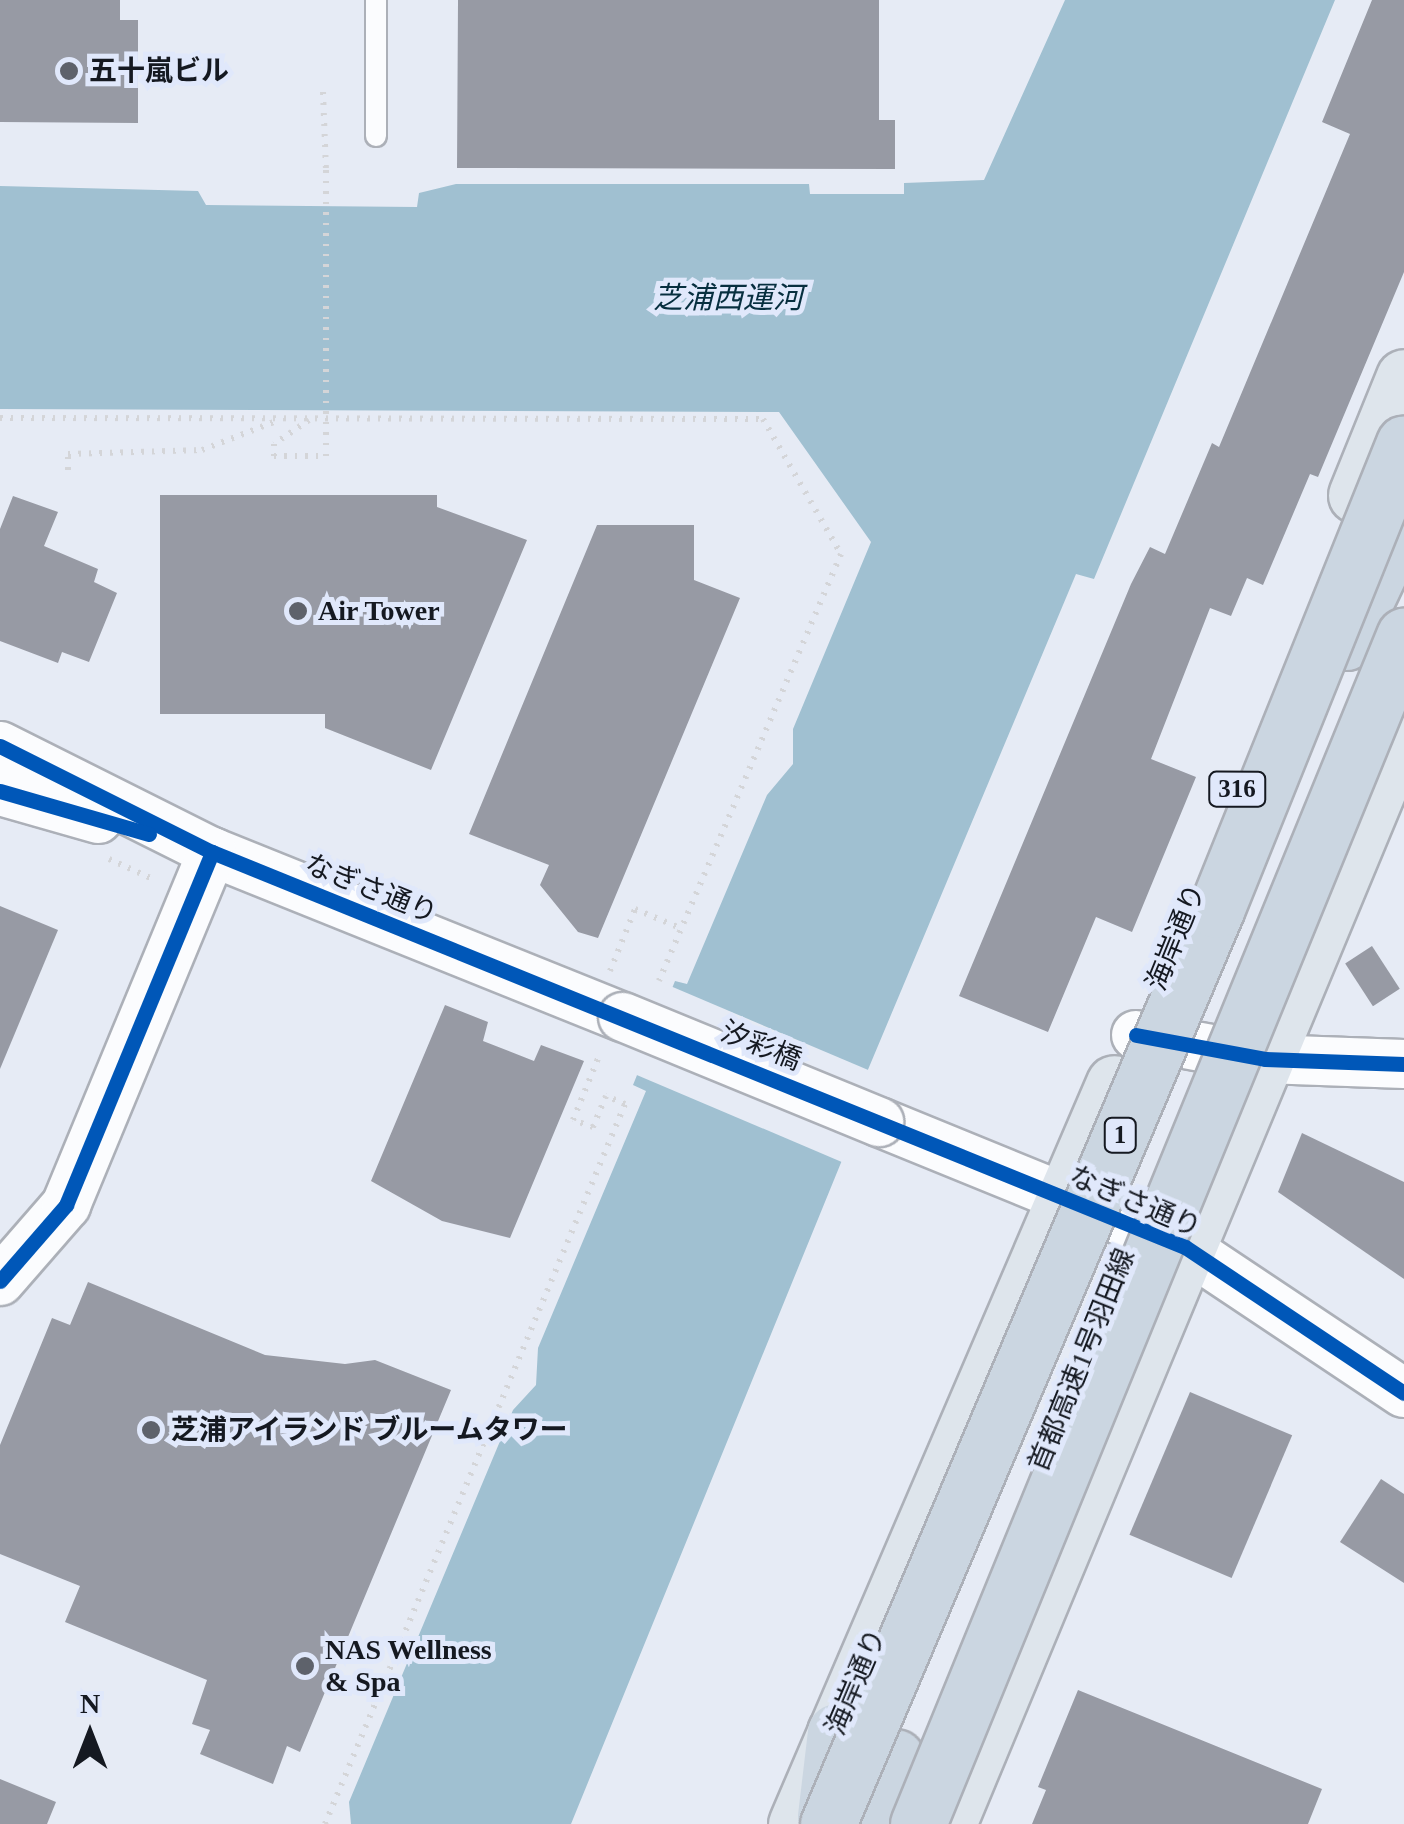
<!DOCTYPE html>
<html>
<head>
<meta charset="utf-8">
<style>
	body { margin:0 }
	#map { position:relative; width:1404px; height:1824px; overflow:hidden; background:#e6ebf5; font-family:"Times New Roman","Noto Sans JP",serif }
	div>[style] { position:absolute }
	.water>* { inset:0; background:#a0c0d1 }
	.pier>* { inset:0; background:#e6ebf5; transform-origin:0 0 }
	.building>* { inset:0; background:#979aa4; transform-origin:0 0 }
	.path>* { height:6px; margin-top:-3px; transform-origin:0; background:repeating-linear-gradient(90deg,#d4d5d8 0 2.5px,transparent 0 10.5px) }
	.roads { filter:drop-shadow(2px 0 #acb0b8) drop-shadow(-2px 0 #acb0b8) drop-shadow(0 2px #acb0b8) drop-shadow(0 -2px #acb0b8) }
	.service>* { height:20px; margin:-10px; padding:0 10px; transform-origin:10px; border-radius:10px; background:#fbfcfe }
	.tertiary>* { height:48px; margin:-24px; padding:0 24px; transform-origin:24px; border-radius:24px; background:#fbfcfe }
	.primary>* { height:55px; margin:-27.5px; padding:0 27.5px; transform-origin:27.5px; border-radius:27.5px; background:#dee5ec }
	.motorway>* { height:55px; margin:-27.5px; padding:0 27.5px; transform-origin:27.5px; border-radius:27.5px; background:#cbd6e1 }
	.path-bridge>* { height:6px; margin-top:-3px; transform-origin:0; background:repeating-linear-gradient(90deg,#d4d5d8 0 2.5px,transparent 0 10.5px) }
	.bridges { filter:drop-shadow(2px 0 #acb0b8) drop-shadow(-2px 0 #acb0b8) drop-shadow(0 2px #acb0b8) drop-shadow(0 -2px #acb0b8) }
	.tertiary-bridge>* { height:48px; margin:-24px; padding:0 24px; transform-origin:24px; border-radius:24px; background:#fbfcfe }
	.motorway-bridge>* { height:55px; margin:-27.5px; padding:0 27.5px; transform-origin:27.5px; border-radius:27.5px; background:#cbd6e1 }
	.cycleway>* { height:15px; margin:-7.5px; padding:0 7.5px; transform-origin:7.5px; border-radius:7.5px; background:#0057b8 }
	.dots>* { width:28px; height:28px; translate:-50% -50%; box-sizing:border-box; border:5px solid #e0e8fb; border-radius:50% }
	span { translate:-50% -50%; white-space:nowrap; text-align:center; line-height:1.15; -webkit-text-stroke:10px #e0e8fb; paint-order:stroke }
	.shield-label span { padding:2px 8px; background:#e0e8fb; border:2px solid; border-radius:8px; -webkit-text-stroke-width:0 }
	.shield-label { font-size:25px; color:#151921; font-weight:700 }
	.poi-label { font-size:28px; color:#151921; font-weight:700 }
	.left { translate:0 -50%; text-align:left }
	.street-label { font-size:28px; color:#151921 }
	.water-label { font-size:30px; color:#072f3f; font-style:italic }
	.north { position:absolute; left:40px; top:1684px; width:100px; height:100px; -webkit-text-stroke:8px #e0e8fb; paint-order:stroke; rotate:0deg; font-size:28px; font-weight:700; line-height:40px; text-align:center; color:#151921 }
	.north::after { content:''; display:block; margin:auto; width:35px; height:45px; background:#151921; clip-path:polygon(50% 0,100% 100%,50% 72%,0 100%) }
</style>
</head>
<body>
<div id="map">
	<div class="water">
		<i style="clip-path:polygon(1065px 0,1335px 0,1094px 579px,1076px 574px,867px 1072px,876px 1077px,571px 1824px,351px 1824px,349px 1802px,513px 1410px,536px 1385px,538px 1348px,646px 1091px,633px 1085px,675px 981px,687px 984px,767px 795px,793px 764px,793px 729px,871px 542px,779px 412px,0 409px,0 186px,198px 191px,206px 205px,417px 207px,419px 193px,456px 184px,809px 184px,810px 194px,904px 194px,904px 183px,984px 180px)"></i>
	</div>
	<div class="pier">
		<i style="left:668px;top:985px;width:231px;height:95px;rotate:23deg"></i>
	</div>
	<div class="building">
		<i style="clip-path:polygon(0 0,120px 0,120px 20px,138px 20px,138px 123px,0 122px)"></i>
		<i style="clip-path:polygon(458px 0,879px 0,879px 120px,895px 120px,895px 169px,457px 168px)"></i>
		<i style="clip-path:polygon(1372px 0,1404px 0,1404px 272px,1318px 477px,1310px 474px,1263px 585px,1247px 578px,1231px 616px,1210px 608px,1151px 759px,1196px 777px,1132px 932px,1096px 917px,1048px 1032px,959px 996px,1131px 584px,1150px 547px,1165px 554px,1212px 443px,1219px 447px,1350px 134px,1322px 122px)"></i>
		<i style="clip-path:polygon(160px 495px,437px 495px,437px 507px,527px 540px,431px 770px,325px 728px,325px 714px,160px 714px)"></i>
		<i style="clip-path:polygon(13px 496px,58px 512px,44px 546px,98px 569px,94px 582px,117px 593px,89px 662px,62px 652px,58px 663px,0 641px,0 529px)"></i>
		<i style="clip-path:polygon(597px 525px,694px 525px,694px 580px,740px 598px,598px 938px,578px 932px,540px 885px,549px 865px,469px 834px)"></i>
		<i style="clip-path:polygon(0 906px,58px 930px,0 1069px)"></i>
		<i style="left:1372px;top:946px;width:51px;height:32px;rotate:57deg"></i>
		<i style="clip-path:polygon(445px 1005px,488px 1022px,483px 1041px,534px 1061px,541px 1045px,584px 1061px,510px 1238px,442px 1221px,371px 1181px)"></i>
		<i style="clip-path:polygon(1302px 1133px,1404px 1182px,1404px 1279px,1278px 1192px)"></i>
		<i style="clip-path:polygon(88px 1282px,265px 1355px,345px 1364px,375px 1360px,451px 1390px,300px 1752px,287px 1746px,273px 1784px,200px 1754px,210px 1730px,192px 1724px,207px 1680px,65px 1622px,80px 1586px,0 1554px,0 1445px,52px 1318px,70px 1325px)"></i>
		<i style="left:1190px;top:1392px;width:111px;height:155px;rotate:23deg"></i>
		<i style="clip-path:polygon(1381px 1479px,1404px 1494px,1404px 1583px,1340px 1542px)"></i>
		<i style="clip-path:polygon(1078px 1690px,1322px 1789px,1308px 1824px,1032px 1824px,1046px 1790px,1038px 1787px)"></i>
		<i style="clip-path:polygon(0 1779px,56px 1802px,47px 1824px,0 1824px)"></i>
	</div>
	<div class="path">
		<i style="left:323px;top:92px;width:78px;rotate:87.8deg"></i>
		<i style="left:0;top:418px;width:763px;rotate:0.08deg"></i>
		<i style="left:763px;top:419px;width:156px;rotate:60deg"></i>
		<i style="left:841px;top:554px;width:464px;rotate:113.1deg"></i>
		<i style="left:309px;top:420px;width:42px;rotate:145.6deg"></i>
		<i style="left:274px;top:444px;width:12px;rotate:90deg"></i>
		<i style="left:274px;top:456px;width:52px"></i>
		<i style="left:326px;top:456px;width:8px;rotate:-90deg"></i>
		<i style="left:68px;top:470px;width:16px;rotate:-90deg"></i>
		<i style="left:68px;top:454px;width:134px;rotate:-1.7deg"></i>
		<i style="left:202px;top:450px;width:83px;rotate:-21.3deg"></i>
		<i style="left:109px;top:859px;width:51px;rotate:24.5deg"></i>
		<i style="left:610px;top:971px;width:67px;rotate:-68deg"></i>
		<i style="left:635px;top:909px;width:49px;rotate:22.9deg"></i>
		<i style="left:325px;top:1824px;width:780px;rotate:-67.38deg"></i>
		<i style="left:625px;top:1104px;width:21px;rotate:-157deg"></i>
		<i style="left:606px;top:1096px;width:34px;rotate:113deg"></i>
		<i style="left:593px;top:1127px;width:21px;rotate:-161deg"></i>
		<i style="left:573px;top:1120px;width:69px;rotate:-67.9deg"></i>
	</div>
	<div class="roads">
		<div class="service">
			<i style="left:376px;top:136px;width:136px;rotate:-90deg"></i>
		</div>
		<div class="tertiary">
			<i style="left:0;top:746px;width:237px;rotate:26.6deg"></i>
			<i style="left:212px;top:852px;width:443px;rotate:21.9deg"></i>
			<i style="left:0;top:791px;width:102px;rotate:15.9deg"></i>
			<i style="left:1136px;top:1035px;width:131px;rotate:10.5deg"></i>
			<i style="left:1265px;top:1059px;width:139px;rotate:2.1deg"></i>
			<i style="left:879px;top:1122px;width:331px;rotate:22.2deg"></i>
			<i style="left:1185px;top:1247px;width:263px;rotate:33.7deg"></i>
			<i style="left:0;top:1281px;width:101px;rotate:-49deg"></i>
			<i style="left:66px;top:1205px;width:382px;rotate:-67.5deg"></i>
		</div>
		<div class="primary">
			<i style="left:1356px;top:495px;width:127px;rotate:-67.9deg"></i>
			<i style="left:796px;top:1824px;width:806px;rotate:-66.77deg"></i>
			<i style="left:948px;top:1824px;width:1188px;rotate:-67.43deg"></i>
		</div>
		<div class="motorway">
			<i style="left:1346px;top:642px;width:135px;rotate:-64.6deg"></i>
			<i style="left:825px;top:1816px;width:85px;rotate:-83.2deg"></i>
			<i style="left:875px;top:1824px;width:70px;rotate:-72.6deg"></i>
		</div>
	</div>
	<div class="path-bridge">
		<i style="left:326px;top:170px;width:278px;rotate:90deg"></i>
	</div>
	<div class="bridges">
		<div class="tertiary-bridge">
			<i style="left:623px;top:1017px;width:277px;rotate:22.3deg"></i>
		</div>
		<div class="motorway-bridge">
			<i style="left:828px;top:1824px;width:993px;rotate:-67deg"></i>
			<i style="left:1216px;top:910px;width:503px;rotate:-68.07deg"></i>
			<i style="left:918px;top:1824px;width:1284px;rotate:-67.75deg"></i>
		</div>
	</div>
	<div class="cycleway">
		<i style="left:0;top:746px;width:237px;rotate:26.6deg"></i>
		<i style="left:212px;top:852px;width:1050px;rotate:22.1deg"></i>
		<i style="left:1185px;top:1247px;width:263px;rotate:33.7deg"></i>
		<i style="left:0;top:791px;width:155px;rotate:16.1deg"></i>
		<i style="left:1136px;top:1035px;width:131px;rotate:10.5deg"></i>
		<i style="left:1265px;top:1059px;width:139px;rotate:2.1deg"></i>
		<i style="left:0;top:1281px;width:101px;rotate:-49deg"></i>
		<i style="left:66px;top:1205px;width:382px;rotate:-67.5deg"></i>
	</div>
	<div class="dots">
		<i style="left:69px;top:71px;background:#5e626b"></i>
		<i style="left:298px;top:611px;background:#5e626b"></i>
		<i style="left:151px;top:1430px;background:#5e626b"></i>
		<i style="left:305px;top:1666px;background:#5e626b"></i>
	</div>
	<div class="shield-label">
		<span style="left:1237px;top:789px">316</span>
		<span style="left:1120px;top:1135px">1</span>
	</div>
	<div class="poi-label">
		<span class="left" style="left:89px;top:71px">五十嵐ビル</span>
		<span class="left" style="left:318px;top:611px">Air Tower</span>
		<span class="left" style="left:171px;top:1430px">芝浦アイランド ブルームタワー</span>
		<span class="left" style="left:325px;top:1666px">NAS Wellness<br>&amp; Spa</span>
	</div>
	<div class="street-label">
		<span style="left:371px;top:889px;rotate:22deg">なぎさ通り</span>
		<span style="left:1176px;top:937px;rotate:-68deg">海岸通り</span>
		<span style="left:761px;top:1046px;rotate:22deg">汐彩橋</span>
		<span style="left:1135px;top:1202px;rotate:23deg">なぎさ通り</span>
		<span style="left:1082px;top:1360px;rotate:-68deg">首都高速1号羽田線</span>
		<span style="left:856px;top:1682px;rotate:-67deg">海岸通り</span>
	</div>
	<div class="water-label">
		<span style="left:728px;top:298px">芝浦西運河</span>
	</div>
	<div class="north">N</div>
</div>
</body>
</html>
